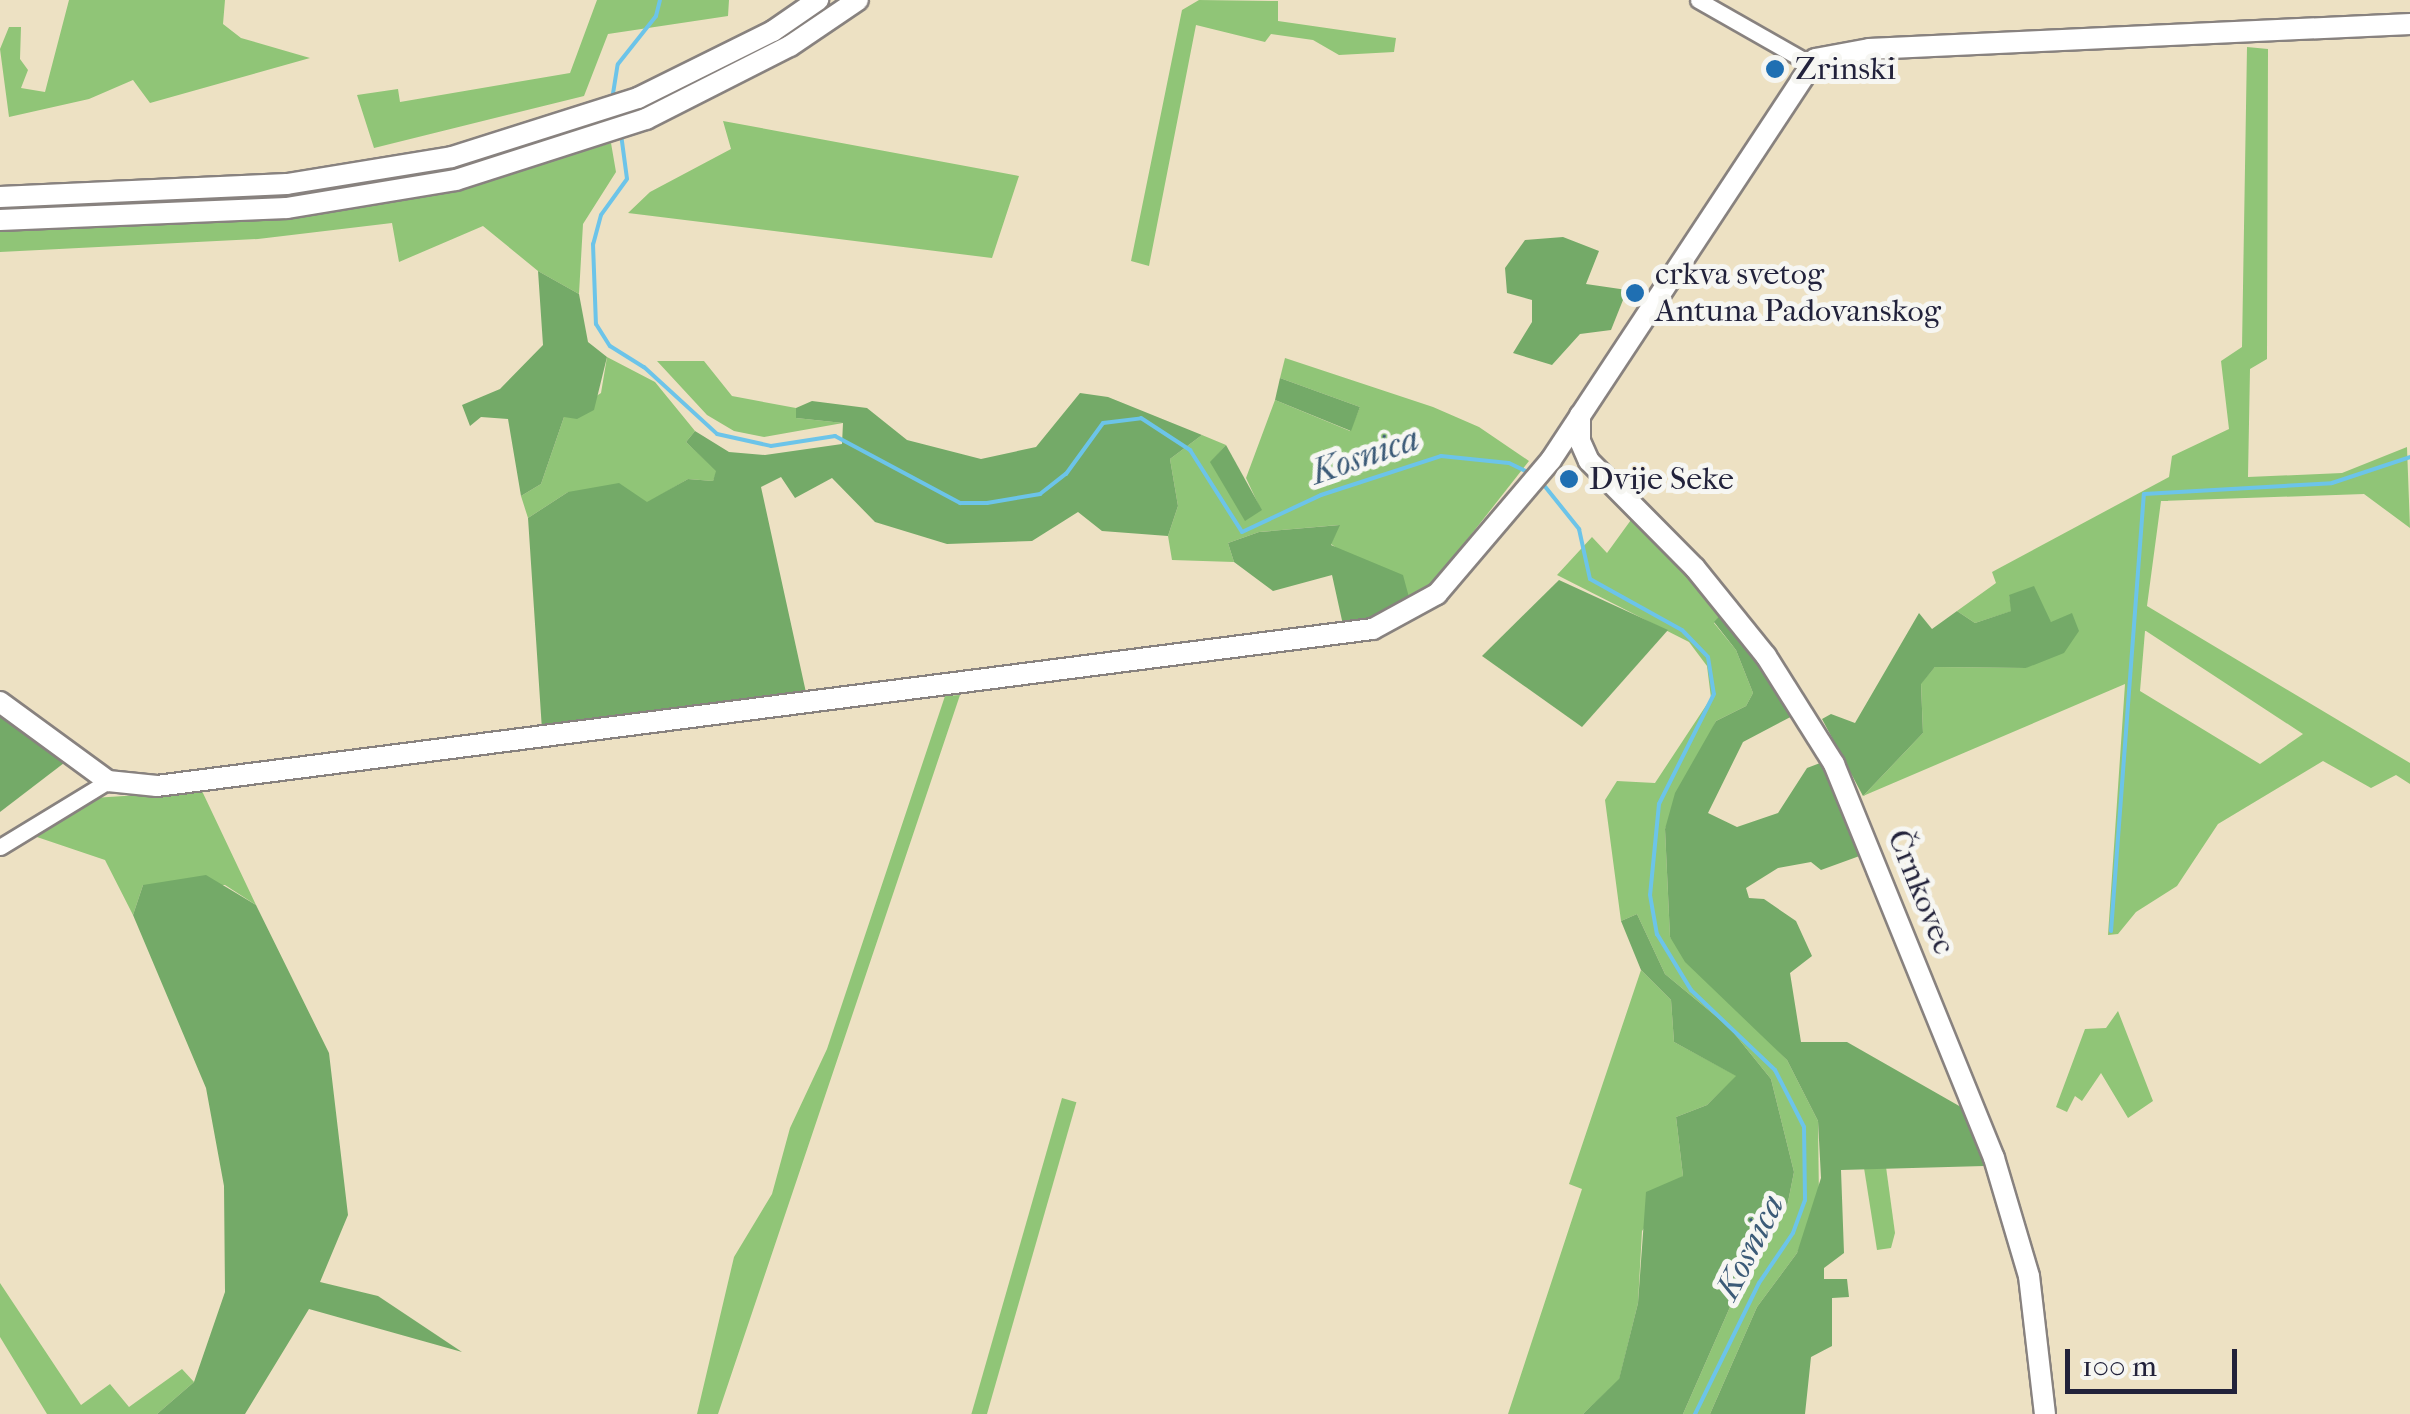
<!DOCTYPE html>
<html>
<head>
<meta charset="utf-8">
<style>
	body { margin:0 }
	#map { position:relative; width:2410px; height:1414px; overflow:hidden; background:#ede1c3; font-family:"IM FELL French Canon",serif }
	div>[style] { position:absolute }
	.green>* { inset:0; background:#90c577; transform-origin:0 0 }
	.forest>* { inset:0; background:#74aa68 }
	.stream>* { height:4px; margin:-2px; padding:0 2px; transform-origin:2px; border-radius:2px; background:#6cc4e9 }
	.roads { filter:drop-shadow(2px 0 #88827f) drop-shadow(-2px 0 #88827f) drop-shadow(0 2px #88827f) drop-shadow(0 -2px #88827f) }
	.minor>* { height:15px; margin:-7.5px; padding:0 7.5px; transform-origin:7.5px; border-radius:7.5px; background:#fff }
	.major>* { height:20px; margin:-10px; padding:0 10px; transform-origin:10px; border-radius:10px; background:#fff }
	.dots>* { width:28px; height:28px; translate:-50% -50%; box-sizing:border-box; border:5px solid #f6f6f2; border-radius:50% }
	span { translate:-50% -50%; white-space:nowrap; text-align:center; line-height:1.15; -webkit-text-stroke:10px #f6f6f2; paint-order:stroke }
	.poi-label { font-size:32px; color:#22223b }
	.left { translate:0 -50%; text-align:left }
	.street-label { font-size:32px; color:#22223b }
	.water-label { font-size:35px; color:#3c5b78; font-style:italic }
	.scale { position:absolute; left:2065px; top:1349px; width:172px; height:45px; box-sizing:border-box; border:5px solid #22223b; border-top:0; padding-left:12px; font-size:30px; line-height:35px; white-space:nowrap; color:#22223b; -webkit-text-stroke:8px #f6f6f2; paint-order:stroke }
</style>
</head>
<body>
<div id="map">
	<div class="green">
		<i style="clip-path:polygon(69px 0,225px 0,223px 24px,241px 38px,310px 58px,150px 103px,133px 80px,89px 99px,9px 117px,0 49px,9px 27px,21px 27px,20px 59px,28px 70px,21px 88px,45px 92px)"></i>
		<i style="clip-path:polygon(597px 0,729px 0,728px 16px,608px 34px,584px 96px,374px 148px,357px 95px,398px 89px,400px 102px,570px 73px)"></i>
		<i style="clip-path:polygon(1199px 0,1278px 1px,1278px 21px,1396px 38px,1394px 52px,1339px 55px,1313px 40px,1271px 34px,1265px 42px,1196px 25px,1149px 266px,1131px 261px,1182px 10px)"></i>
		<i style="clip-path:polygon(evenodd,2247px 47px,2268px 49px,2267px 359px,2250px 369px,2248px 477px,2342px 473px,2407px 447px,2410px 528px,2364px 494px,2161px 501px,2147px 606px,2410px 763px,2410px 784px,2396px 775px,2371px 788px,2323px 761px,2218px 824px,2177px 886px,2136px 912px,2118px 934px,2108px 935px,2125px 684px,1863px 796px,1923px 733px,1921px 683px,1935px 667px,2026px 668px,2051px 622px,2009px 595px,2012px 611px,1975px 623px,1957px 611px,1996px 583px,1992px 572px,2169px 477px,2172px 456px,2229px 429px,2221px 361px,2242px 347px,2247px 47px,2145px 631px,2146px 631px,2303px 734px,2260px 764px,2140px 691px,2145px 631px)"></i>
		<i style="clip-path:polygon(723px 121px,1019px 176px,992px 258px,628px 213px,650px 192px,731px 149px)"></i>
		<i style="clip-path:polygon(611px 143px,616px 172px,583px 224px,579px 294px,538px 271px,483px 226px,399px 262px,392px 223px,258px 239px,0 252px,0 230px,372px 205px,457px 190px)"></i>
		<i style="clip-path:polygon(607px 357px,655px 382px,695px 431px,686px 442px,717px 471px,713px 481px,688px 479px,647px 503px,568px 492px,528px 518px,521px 496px,541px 484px,564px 417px,601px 393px)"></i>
		<i style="clip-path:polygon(1285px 358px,1433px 407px,1479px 427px,1529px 461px,1437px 578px,1410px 601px,1331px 544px,1339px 525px,1259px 532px,1228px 543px,1234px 562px,1172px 560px,1168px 536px,1178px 506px,1170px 459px,1202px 435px,1226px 445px,1211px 462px,1261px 510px,1246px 478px,1275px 400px,1350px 431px,1360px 407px,1280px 378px)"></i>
		<i style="clip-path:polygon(657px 361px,704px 361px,732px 396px,796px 408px,796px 418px,843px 423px,764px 437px,734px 431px,707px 415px)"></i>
		<i style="clip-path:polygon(1636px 513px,1724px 611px,1714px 623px,1736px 650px,1753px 693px,1746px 706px,1716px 721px,1665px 829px,1670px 937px,1787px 1060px,1818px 1121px,1819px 1200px,1797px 1253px,1757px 1307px,1710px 1414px,1683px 1414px,1730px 1307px,1787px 1207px,1794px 1172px,1771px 1079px,1729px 1027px,1665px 974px,1637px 914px,1621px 921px,1605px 800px,1617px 781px,1655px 783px,1711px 698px,1707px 666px,1689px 642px,1557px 575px,1592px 537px,1607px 553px)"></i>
		<i style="clip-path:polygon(960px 695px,718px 1414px,697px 1414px,734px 1257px,772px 1194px,790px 1128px,827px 1049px,945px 696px)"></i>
		<i style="clip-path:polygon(202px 791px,256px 905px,225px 885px,143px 885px,133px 915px,105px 860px,31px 835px,93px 798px)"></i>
		<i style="clip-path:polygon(1641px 970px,1671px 1000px,1674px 1042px,1737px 1076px,1707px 1105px,1676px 1117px,1683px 1176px,1642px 1231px,1638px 1303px,1619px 1380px,1583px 1414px,1508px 1414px,1582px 1189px,1569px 1184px)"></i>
		<i style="clip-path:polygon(2118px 1011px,2153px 1101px,2128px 1118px,2101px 1073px,2082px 1101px,2075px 1096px,2067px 1112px,2056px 1107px,2085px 1029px,2106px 1028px)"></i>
		<i style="left:1062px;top:1098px;width:15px;height:331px;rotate:16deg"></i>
		<i style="clip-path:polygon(1886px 1167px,1895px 1233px,1891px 1248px,1877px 1250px,1864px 1168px)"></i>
		<i style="clip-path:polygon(0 1283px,81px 1405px,110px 1384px,129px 1407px,182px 1369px,194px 1382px,157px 1414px,47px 1414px,0 1337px)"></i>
	</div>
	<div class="forest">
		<i style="clip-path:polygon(1563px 237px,1599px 251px,1586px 284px,1627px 290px,1611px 330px,1580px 334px,1552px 365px,1513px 353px,1532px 322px,1532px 300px,1507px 293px,1505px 268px,1525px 240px)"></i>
		<i style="clip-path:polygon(538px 271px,579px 294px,588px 342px,607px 357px,594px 410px,577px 419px,564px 417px,541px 484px,521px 496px,508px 419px,481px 417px,470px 426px,462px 405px,500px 389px,543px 345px)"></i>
		<i style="clip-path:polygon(1280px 378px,1360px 407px,1351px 431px,1275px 400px)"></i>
		<i style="clip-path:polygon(1080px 393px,1108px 397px,1202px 435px,1170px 459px,1178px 506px,1168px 536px,1102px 531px,1078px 512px,1032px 541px,947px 544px,875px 522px,832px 478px,795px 498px,781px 477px,761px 487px,807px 697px,542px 730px,528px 518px,568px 492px,619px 483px,647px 502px,688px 479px,713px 481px,716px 471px,686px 442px,695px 431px,729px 452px,765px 455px,842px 444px,843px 423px,796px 418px,796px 408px,812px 401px,867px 408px,907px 440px,981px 459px,1036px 447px)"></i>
		<i style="clip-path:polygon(1226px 445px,1262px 510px,1245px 521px,1210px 462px)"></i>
		<i style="clip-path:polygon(1340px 525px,1331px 545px,1403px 575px,1410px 601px,1366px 623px,1343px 625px,1332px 575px,1273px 591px,1234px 562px,1228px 543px,1259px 532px)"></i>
		<i style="clip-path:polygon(1559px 580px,1668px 630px,1582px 727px,1482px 656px)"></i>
		<i style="clip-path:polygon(2034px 586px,2051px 622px,2072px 613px,2079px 631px,2064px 653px,2026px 668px,1935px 667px,1921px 684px,1923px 733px,1863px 796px,1822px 719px,1831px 714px,1855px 723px,1919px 613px,1932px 629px,1957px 611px,1975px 623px,2011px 611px,2009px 595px)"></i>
		<i style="clip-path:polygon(1724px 611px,1802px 711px,1743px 742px,1708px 813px,1737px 827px,1778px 813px,1807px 768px,1828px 760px,1865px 854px,1821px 870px,1811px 862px,1778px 868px,1746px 888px,1749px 898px,1764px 899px,1796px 921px,1812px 956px,1790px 973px,1801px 1042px,1847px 1042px,1968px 1111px,1984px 1166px,1841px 1170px,1844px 1253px,1824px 1268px,1824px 1279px,1847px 1279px,1849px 1297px,1832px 1298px,1832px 1346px,1811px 1357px,1805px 1414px,1710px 1414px,1757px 1307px,1797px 1253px,1821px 1178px,1818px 1121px,1787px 1060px,1685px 962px,1670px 937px,1665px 829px,1675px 793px,1716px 721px,1746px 706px,1753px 693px,1736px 650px,1714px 622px)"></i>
		<i style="clip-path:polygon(0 710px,64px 763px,0 812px)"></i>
		<i style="clip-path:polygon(206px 875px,256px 905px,329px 1053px,348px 1215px,320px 1282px,378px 1296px,462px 1352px,309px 1309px,245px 1414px,157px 1414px,194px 1382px,225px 1292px,224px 1186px,206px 1088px,133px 915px,143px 885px)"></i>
		<i style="clip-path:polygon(1637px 914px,1665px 974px,1729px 1027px,1771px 1079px,1794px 1172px,1787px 1207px,1730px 1307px,1683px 1414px,1583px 1414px,1619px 1379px,1638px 1303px,1646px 1192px,1683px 1176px,1676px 1117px,1707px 1105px,1736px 1076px,1674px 1042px,1671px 1000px,1641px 970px,1621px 921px)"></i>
	</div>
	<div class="stream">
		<i style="left:612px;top:100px;width:36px;rotate:-81deg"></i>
		<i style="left:618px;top:64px;width:61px;rotate:-51.6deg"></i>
		<i style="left:656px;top:16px;width:16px;rotate:-76deg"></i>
		<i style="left:621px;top:134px;width:45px;rotate:82.4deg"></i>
		<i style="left:627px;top:179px;width:44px;rotate:125.8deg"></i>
		<i style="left:601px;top:215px;width:30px;rotate:105deg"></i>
		<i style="left:593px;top:244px;width:80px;rotate:87.9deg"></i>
		<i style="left:596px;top:324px;width:26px;rotate:58deg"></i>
		<i style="left:610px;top:346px;width:40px;rotate:32deg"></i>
		<i style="left:644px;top:367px;width:99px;rotate:42.5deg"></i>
		<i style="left:717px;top:434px;width:55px;rotate:12.5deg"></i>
		<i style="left:771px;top:446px;width:65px;rotate:-8.9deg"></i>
		<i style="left:835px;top:436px;width:142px;rotate:28.2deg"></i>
		<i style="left:960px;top:503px;width:27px"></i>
		<i style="left:987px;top:503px;width:54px;rotate:-9.6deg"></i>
		<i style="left:1040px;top:494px;width:33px;rotate:-38deg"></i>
		<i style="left:1066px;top:474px;width:63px;rotate:-54deg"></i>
		<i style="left:1103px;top:423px;width:38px;rotate:-7deg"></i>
		<i style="left:1141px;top:418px;width:59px;rotate:33.1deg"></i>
		<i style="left:1190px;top:450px;width:97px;rotate:57.6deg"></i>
		<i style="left:1242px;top:532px;width:87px;rotate:-25.1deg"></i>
		<i style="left:1321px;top:495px;width:126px;rotate:-18deg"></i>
		<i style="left:1441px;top:456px;width:68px;rotate:5.9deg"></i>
		<i style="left:1509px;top:463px;width:25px;rotate:26deg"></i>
		<i style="left:1543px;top:484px;width:58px;rotate:51.3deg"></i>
		<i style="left:1579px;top:529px;width:51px;rotate:77.6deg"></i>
		<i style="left:1590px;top:579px;width:105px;rotate:29deg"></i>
		<i style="left:1682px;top:630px;width:37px;rotate:46deg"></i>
		<i style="left:1708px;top:657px;width:37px;rotate:81deg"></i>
		<i style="left:1714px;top:694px;width:123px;rotate:116.6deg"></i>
		<i style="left:1659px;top:804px;width:91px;rotate:95.6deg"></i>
		<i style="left:1650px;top:895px;width:40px;rotate:80deg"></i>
		<i style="left:1657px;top:934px;width:66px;rotate:58.7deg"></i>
		<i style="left:1691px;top:990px;width:116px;rotate:43.6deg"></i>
		<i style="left:1775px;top:1070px;width:64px;rotate:63deg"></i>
		<i style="left:1804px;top:1127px;width:73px;rotate:89.2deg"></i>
		<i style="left:1805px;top:1200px;width:35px;rotate:110deg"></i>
		<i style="left:1793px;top:1233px;width:60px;rotate:124.2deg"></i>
		<i style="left:1759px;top:1283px;width:146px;rotate:116deg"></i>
		<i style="left:2111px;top:931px;width:438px;rotate:-85.7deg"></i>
		<i style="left:2144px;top:494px;width:188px;rotate:-3.3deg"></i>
		<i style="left:2332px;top:483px;width:82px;rotate:-18.4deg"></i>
	</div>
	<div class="roads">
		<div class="minor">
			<i style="left:1698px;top:0;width:128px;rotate:29.6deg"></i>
			<i style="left:0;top:847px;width:127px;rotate:-31.4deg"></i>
		</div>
		<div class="major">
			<i style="left:0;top:197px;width:287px;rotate:-2.6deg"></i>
			<i style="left:287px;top:184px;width:167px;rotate:-9.3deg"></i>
			<i style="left:452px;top:157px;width:195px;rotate:-17.6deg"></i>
			<i style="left:638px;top:98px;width:151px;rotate:-26.4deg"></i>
			<i style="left:773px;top:31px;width:55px;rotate:-34.6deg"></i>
			<i style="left:0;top:220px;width:287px;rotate:-2.4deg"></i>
			<i style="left:287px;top:208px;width:171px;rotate:-9.4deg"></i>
			<i style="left:456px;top:180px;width:200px;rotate:-17.8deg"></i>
			<i style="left:646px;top:119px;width:161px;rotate:-26.9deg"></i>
			<i style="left:790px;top:46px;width:82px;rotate:-34.1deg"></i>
			<i style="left:1580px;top:415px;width:26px;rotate:90deg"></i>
			<i style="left:1580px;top:441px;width:22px;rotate:66deg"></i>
			<i style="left:1589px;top:461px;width:151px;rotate:45.3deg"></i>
			<i style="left:1695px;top:568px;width:113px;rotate:51.1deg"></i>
			<i style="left:1766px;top:656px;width:128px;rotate:57.8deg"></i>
			<i style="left:1834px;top:764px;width:425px;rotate:67.9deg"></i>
			<i style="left:1994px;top:1158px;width:123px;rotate:73.5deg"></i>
			<i style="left:2029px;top:1276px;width:139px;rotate:83.4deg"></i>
			<i style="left:0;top:702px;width:134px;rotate:36.2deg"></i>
			<i style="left:108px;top:781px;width:49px;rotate:5.8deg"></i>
			<i style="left:157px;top:786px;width:1226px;rotate:-7.36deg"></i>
			<i style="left:1373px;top:629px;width:73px;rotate:-28.7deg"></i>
			<i style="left:1437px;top:594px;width:176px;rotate:-49.6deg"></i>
			<i style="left:1551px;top:460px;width:480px;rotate:-56.6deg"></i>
			<i style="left:1815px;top:59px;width:55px;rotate:-10.5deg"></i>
			<i style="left:1869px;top:49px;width:542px;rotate:-2.65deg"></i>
		</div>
	</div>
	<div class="dots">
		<i style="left:1775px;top:69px;background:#1f6fb2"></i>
		<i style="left:1635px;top:293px;background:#1f6fb2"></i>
		<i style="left:1569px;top:479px;background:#1f6fb2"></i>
	</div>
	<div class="poi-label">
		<span class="left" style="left:1795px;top:69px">Zrinski</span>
		<span class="left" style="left:1655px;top:293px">crkva svetog<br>Antuna Padovanskog</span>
		<span class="left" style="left:1589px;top:479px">Dvije Seke</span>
	</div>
	<div class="street-label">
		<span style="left:1921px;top:892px;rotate:68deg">Črnkovec</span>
	</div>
	<div class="water-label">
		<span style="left:1365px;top:456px;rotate:-19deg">Kosnica</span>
		<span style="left:1750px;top:1247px;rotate:-63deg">Kosnica</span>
	</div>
	<div class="scale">100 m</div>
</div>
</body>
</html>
